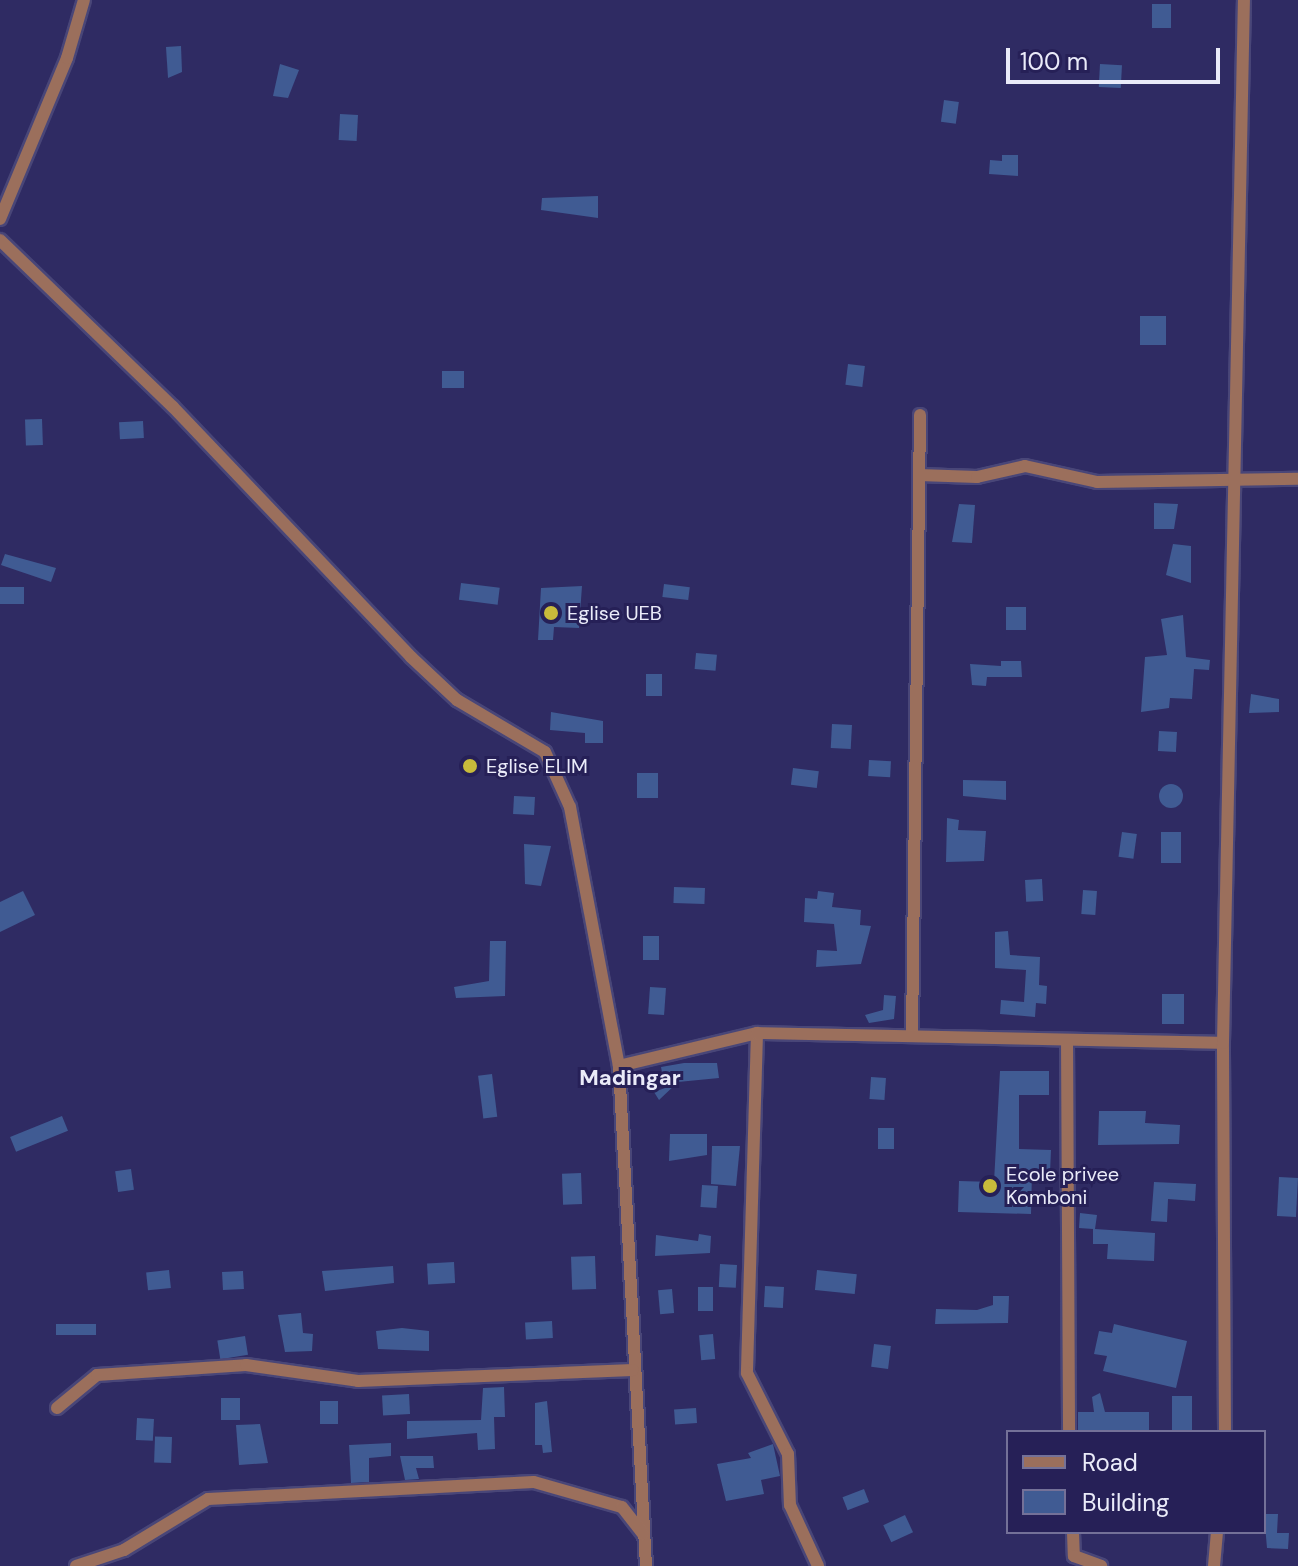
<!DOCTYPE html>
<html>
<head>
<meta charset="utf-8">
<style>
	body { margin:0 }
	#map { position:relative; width:1298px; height:1566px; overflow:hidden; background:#2f2b63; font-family:"DM Sans",sans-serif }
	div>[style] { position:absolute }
	.building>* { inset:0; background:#405b93; transform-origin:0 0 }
	.round { border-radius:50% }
	.roads { filter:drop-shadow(2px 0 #494678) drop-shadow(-2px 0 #494678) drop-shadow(0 2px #494678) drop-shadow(0 -2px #494678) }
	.street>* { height:12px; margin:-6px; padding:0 6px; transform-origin:6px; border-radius:6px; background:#9b6f5c }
	.dots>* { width:22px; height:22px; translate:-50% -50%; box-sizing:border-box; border:4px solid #262057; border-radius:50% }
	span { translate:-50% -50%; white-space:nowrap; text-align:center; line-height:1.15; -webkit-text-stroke:6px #262057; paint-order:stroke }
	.poi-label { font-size:20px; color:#eaebf9 }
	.left { translate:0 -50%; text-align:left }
	.neighbourhood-label { font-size:22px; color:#eaebf9; font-weight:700 }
	.legend { position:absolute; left:1006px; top:1430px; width:260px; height:104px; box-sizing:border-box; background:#262057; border:2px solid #747198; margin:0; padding:10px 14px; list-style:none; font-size:24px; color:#eaebf9 }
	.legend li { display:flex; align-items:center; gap:16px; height:40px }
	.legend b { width:40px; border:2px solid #747198 }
	.scale { position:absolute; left:1006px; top:48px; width:214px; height:36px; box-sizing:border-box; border:4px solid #eaebf9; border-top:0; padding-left:10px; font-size:24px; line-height:28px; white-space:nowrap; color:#eaebf9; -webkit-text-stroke:6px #262057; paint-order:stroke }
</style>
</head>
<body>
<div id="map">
	<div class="building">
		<i style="left:1152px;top:4px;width:19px;height:24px"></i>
		<i style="clip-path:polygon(181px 46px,182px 72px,168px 78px,166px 47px)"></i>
		<i style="clip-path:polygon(280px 64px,299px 70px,288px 98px,273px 96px)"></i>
		<i style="left:1100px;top:64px;width:22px;height:23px;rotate:3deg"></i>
		<i style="left:944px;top:100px;width:15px;height:22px;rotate:8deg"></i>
		<i style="left:340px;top:114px;width:18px;height:26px;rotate:3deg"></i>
		<i style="clip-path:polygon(1002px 155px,1018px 155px,1018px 176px,989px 174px,990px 160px,1002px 161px)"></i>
		<i style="clip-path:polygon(598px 196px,598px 218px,541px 210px,542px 198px)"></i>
		<i style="left:1140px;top:316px;width:26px;height:29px"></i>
		<i style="left:848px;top:364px;width:17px;height:21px;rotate:7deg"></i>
		<i style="left:464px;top:371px;width:17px;height:22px;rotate:90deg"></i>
		<i style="left:42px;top:419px;width:26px;height:17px;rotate:88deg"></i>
		<i style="left:143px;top:421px;width:17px;height:24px;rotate:87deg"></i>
		<i style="clip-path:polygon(1154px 503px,1178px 504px,1174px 529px,1154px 529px)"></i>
		<i style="clip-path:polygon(959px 504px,975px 505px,972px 543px,952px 542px)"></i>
		<i style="clip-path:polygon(1173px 544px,1191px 546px,1191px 583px,1166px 575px)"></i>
		<i style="clip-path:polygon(5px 554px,56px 568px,51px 582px,1px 565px)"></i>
		<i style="left:461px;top:583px;width:39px;height:17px;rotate:7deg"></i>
		<i style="left:664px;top:584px;width:26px;height:13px;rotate:7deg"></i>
		<i style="clip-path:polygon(582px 586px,579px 628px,554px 627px,553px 640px,538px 640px,541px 588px)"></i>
		<i style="left:0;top:587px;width:24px;height:17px"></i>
		<i style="left:1006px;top:607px;width:20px;height:23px"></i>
		<i style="clip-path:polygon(1183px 615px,1186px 657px,1210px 660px,1209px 670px,1194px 669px,1192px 699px,1170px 698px,1169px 708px,1141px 712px,1145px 657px,1167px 655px,1161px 619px)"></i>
		<i style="left:696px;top:653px;width:21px;height:16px;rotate:5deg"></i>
		<i style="clip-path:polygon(1001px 661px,1021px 661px,1022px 677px,987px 677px,986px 686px,972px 685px,970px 664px,1001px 666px)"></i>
		<i style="left:646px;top:674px;width:16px;height:22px"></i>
		<i style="clip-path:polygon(1251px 694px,1279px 699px,1279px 712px,1249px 713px)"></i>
		<i style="clip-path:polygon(551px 712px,603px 721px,603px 743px,585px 743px,585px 733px,550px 730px)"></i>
		<i style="left:832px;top:724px;width:20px;height:24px;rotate:3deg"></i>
		<i style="left:1159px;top:731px;width:18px;height:20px;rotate:3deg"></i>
		<i style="left:869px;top:760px;width:22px;height:16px;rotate:3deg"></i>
		<i style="left:793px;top:768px;width:26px;height:17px;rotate:7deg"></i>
		<i style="left:637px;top:773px;width:21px;height:25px"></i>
		<i style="clip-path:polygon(963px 780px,1006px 781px,1006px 800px,963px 796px)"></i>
		<i class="round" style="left:1159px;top:784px;width:24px;height:24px"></i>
		<i style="left:514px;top:796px;width:21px;height:18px;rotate:3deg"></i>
		<i style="clip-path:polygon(947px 818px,959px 820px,958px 830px,986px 831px,984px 861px,946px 862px)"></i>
		<i style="left:1122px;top:832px;width:15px;height:25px;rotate:8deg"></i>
		<i style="left:1161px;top:832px;width:20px;height:31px"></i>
		<i style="clip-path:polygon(524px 844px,551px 846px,541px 886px,525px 884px)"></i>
		<i style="left:1042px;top:879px;width:22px;height:17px;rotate:87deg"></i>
		<i style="left:674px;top:887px;width:31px;height:16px;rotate:2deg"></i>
		<i style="left:1083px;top:890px;width:14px;height:24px;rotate:4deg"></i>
		<i style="clip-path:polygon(23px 891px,35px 915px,0 932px,0 902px)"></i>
		<i style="clip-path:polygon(818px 891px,834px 893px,832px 907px,861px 910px,860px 925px,871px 926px,861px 964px,816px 967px,817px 950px,837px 951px,834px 924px,804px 922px,805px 898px,817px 899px)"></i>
		<i style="clip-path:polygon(1008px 931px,1010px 955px,1040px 957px,1039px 985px,1047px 986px,1046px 1004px,1036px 1003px,1035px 1017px,1000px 1014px,1001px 1000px,1024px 1002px,1026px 970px,995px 968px,995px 932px)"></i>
		<i style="left:643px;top:936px;width:16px;height:24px"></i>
		<i style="clip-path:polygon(490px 941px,506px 941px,505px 996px,456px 998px,454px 987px,489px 981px)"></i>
		<i style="left:650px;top:987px;width:16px;height:27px;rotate:4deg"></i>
		<i style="left:1162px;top:994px;width:22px;height:30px"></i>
		<i style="clip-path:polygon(884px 995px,896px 996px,894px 1019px,869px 1023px,865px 1015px,883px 1010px)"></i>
		<i style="clip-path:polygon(684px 1063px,717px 1063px,719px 1078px,678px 1082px,659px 1100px,654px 1092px,665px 1088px,661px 1067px)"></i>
		<i style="clip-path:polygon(1000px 1071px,1049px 1071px,1049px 1095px,1019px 1095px,1019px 1149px,1051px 1150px,1050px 1173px,1032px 1172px,1031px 1214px,958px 1212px,959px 1181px,994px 1182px)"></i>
		<i style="left:492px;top:1074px;width:43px;height:14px;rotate:83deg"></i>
		<i style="left:871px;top:1077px;width:15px;height:22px;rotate:4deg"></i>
		<i style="clip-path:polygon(1099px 1111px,1146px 1111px,1145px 1123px,1180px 1125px,1179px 1144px,1098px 1145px)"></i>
		<i style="left:62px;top:1116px;width:16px;height:56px;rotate:68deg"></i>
		<i style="left:878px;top:1128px;width:16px;height:21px"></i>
		<i style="clip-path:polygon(670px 1134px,707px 1134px,707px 1155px,669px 1161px)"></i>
		<i style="clip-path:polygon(712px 1146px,740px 1146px,736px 1186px,711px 1184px)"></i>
		<i style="left:131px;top:1169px;width:21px;height:16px;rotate:82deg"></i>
		<i style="left:581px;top:1173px;width:31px;height:19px;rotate:88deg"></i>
		<i style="left:1279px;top:1177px;width:19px;height:39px;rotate:3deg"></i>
		<i style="clip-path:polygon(1154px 1182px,1196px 1184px,1195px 1201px,1168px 1199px,1167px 1222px,1151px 1221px)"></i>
		<i style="left:702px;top:1185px;width:16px;height:22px;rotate:4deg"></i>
		<i style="clip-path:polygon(1080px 1213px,1097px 1215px,1095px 1229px,1155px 1233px,1154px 1261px,1107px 1259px,1108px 1244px,1093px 1244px,1093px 1229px,1079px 1228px)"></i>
		<i style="clip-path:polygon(699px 1234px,711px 1236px,710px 1253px,655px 1256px,656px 1235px,698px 1241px)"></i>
		<i style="left:595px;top:1256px;width:33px;height:24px;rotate:88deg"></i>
		<i style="left:454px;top:1262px;width:21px;height:27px;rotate:87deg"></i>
		<i style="left:720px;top:1264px;width:17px;height:23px;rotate:3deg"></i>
		<i style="clip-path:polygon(393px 1266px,394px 1283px,325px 1291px,322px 1271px)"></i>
		<i style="left:169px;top:1270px;width:18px;height:23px;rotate:84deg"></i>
		<i style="left:817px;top:1270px;width:40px;height:20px;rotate:6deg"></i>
		<i style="left:243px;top:1271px;width:18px;height:21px;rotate:87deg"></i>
		<i style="left:765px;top:1286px;width:19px;height:21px;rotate:3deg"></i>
		<i style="left:698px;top:1287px;width:15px;height:24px"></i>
		<i style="left:672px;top:1289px;width:24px;height:14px;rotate:85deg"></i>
		<i style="clip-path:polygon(993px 1296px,1009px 1296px,1008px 1323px,935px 1324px,936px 1309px,977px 1310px,993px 1305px)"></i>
		<i style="clip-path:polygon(301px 1313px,303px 1333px,313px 1334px,312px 1351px,285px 1352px,278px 1315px)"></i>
		<i style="left:552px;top:1321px;width:17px;height:27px;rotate:87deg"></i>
		<i style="left:96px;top:1324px;width:11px;height:40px;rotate:90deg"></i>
		<i style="clip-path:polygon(1114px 1324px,1187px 1341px,1176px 1388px,1103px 1371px,1107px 1356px,1094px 1354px,1099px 1331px,1112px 1333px)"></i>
		<i style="clip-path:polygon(402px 1328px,429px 1331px,429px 1351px,378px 1349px,376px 1331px)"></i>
		<i style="left:713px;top:1334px;width:25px;height:14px;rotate:85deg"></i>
		<i style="left:245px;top:1336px;width:19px;height:28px;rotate:81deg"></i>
		<i style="left:874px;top:1344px;width:17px;height:23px;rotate:7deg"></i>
		<i style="clip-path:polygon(504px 1387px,505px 1417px,494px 1417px,495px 1449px,478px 1450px,477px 1433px,407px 1439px,407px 1421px,481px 1420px,483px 1388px)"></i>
		<i style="clip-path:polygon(1100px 1393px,1105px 1412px,1149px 1412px,1149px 1430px,1078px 1430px,1078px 1412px,1094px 1412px,1092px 1397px)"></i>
		<i style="left:409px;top:1394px;width:20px;height:27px;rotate:87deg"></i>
		<i style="left:1172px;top:1396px;width:20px;height:34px"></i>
		<i style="left:221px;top:1398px;width:19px;height:22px"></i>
		<i style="left:338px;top:1401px;width:23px;height:18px;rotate:90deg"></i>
		<i style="clip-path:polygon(547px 1401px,552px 1452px,543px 1453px,542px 1445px,535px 1445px,535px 1403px)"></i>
		<i style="left:696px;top:1408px;width:15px;height:22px;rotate:86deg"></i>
		<i style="left:137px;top:1418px;width:17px;height:22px;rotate:3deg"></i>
		<i style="clip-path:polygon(260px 1424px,268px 1463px,239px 1465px,236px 1425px)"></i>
		<i style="left:172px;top:1437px;width:26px;height:17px;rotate:92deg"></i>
		<i style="clip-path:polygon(391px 1443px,391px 1456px,369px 1458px,369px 1482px,351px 1483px,349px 1445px)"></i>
		<i style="clip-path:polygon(773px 1444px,780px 1476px,761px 1480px,764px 1494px,726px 1501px,717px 1464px,751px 1458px,748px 1453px)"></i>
		<i style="clip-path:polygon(400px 1456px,433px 1456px,434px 1468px,416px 1468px,419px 1479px,405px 1480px)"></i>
		<i style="left:864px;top:1489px;width:14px;height:23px;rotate:69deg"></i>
		<i style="clip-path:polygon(1264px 1514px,1278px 1514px,1277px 1533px,1289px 1533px,1288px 1549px,1267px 1548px)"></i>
		<i style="left:905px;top:1515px;width:19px;height:24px;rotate:65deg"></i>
	</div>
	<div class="roads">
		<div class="street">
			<i style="left:0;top:219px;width:174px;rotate:-67.4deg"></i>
			<i style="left:67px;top:58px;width:60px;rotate:-73.7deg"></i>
			<i style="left:0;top:240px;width:240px;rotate:44deg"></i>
			<i style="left:173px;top:407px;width:345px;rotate:46.4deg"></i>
			<i style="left:411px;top:657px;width:63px;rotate:43.1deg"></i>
			<i style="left:457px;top:700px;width:102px;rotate:30.6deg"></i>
			<i style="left:545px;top:752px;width:60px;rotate:65.6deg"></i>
			<i style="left:570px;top:807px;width:264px;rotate:79.3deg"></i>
			<i style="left:619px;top:1066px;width:501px;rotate:86.91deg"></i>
			<i style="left:919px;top:475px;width:58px;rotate:2deg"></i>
			<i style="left:977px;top:477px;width:49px;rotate:-12.9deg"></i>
			<i style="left:1025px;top:466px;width:74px;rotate:12.5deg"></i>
			<i style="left:1097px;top:482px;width:201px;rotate:-0.9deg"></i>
			<i style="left:757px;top:1033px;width:340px;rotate:91.7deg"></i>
			<i style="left:747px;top:1373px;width:91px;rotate:63.2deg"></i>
			<i style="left:788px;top:1454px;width:51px;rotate:87.8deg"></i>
			<i style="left:790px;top:1505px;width:67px;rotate:65.3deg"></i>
			<i style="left:912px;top:1034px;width:619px;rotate:-89.26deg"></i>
			<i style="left:1067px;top:1040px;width:392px;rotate:89.7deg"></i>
			<i style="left:619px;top:1066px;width:142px;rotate:-13.4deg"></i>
			<i style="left:757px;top:1033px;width:466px;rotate:1.2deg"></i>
			<i style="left:57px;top:1408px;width:52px;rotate:-39.5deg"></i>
			<i style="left:97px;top:1375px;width:149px;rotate:-3.8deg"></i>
			<i style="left:246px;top:1365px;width:113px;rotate:8.1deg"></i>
			<i style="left:358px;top:1381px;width:275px;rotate:-2.3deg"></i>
			<i style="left:1225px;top:1432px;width:389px;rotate:-90.3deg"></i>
			<i style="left:1223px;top:1043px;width:1043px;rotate:-88.85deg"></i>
			<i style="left:1073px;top:1532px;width:24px;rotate:88deg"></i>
			<i style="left:1074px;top:1556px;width:29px;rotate:20deg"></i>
			<i style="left:76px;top:1566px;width:51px;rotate:-18.4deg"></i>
			<i style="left:124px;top:1550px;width:98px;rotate:-31.3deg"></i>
			<i style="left:208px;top:1499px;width:326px;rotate:-3deg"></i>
			<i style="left:534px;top:1482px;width:91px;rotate:15.9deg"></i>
			<i style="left:622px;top:1507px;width:34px;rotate:52deg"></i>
			<i style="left:1214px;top:1566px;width:34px;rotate:-85deg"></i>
		</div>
	</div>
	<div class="dots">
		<i style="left:551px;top:613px;background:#c8bb3b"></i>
		<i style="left:470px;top:766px;background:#c8bb3b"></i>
		<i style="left:990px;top:1186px;background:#c8bb3b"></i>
	</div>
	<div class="poi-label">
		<span class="left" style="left:567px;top:613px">Eglise UEB</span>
		<span class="left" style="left:486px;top:766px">Eglise ELIM</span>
		<span class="left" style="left:1006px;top:1186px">Ecole privee<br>Komboni</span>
	</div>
	<div class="neighbourhood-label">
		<span style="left:630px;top:1078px">Madingar</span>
	</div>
	<ul class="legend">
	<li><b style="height:10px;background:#9b6f5c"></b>Road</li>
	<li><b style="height:22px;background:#405b93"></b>Building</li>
	</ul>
	<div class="scale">100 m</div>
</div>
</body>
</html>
